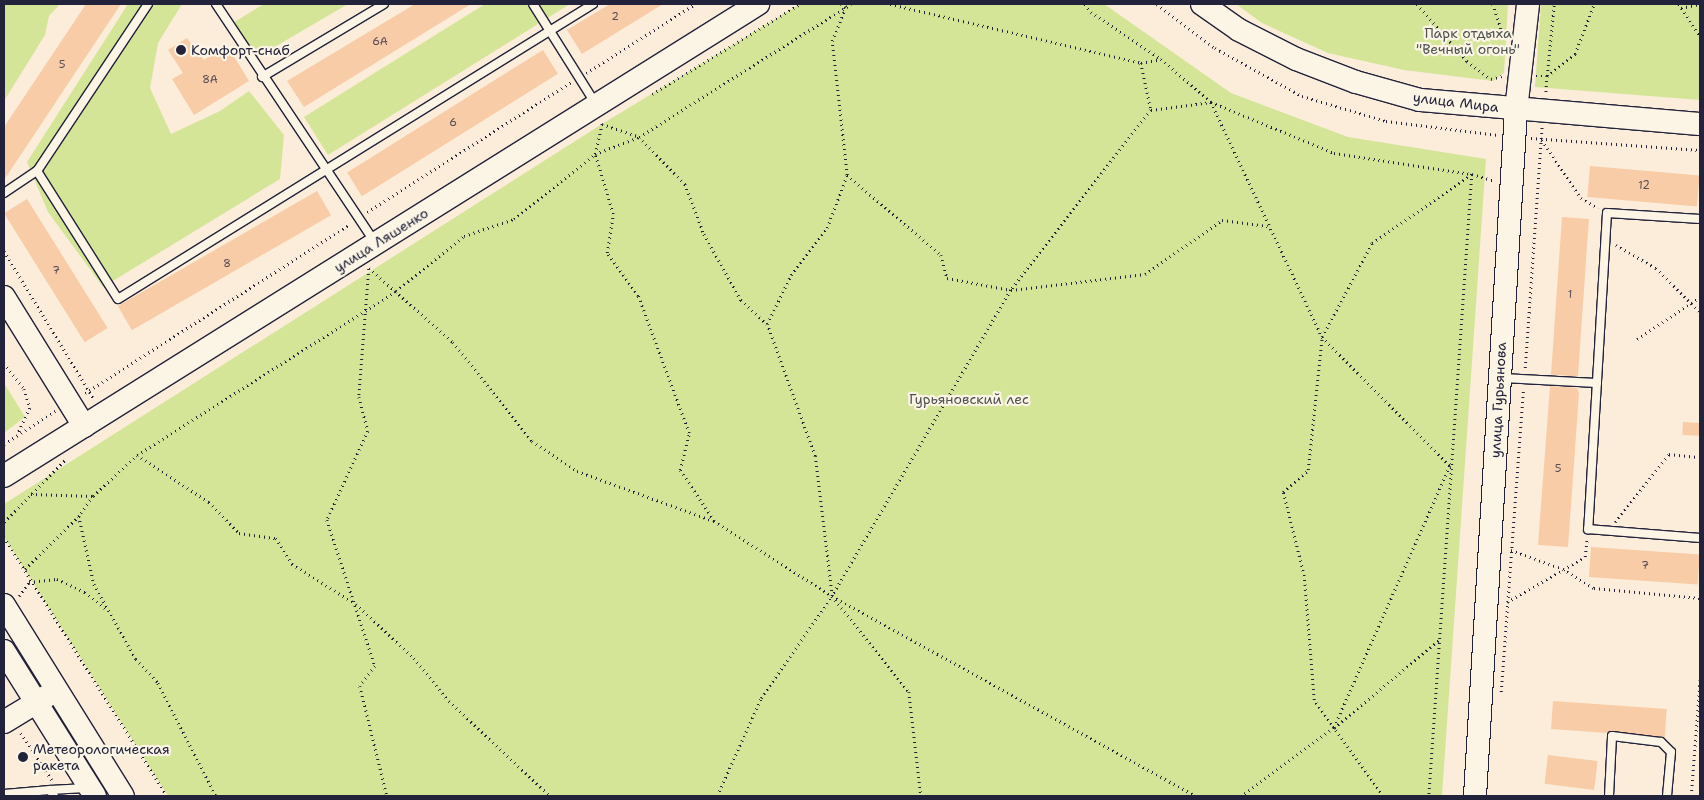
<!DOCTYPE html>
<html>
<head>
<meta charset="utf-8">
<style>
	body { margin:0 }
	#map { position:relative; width:1704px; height:800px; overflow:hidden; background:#fbedd9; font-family:"Shantell Sans",sans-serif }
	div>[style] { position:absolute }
	.green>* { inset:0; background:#d4e598 }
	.building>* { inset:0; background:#f8cca7; transform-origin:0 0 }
	.path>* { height:2.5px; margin-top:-1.25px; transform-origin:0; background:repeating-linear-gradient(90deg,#22223b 0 1px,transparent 0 5px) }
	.roads { filter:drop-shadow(1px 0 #22223b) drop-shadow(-1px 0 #22223b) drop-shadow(0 1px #22223b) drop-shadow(0 -1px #22223b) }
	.lane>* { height:8px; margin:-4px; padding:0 4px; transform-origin:4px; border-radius:4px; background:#fcf5e5 }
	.secondary>* { height:22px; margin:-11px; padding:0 11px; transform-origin:11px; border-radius:11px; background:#fcf5e5 }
	.dots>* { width:14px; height:14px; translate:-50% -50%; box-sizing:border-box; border:2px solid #fcf5e5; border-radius:50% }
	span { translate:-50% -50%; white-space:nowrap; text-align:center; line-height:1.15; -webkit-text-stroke:4.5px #fcf5e5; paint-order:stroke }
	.number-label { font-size:11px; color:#584c56 }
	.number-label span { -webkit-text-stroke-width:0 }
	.park-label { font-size:14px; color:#4e5352 }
	.poi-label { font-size:14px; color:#22223b }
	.left { translate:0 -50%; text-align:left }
	.street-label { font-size:14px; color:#22223b }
	.frame { position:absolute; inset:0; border:5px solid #22223b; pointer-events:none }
</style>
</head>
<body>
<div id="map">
	<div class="green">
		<i style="clip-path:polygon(4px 4px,60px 4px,49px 16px,45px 35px,4px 101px)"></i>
		<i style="clip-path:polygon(128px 4px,182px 4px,158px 43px,150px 88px,171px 134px,220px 111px,249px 91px,284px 135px,280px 179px,103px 287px,48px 212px,27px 162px)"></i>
		<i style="clip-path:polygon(264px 4px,348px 4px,254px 59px,231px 24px)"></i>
		<i style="clip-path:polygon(485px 4px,570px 4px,328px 155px,304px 117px)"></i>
		<i style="clip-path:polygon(800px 4px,1104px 4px,1231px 93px,1348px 137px,1486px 159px,1442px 796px,168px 796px,4px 537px,4px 504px,602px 124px)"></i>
		<i style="clip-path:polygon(1236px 4px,1508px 4px,1504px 73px,1493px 81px,1404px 70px,1328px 53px,1262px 23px)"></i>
		<i style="clip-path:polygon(1541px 4px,1700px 4px,1700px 100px,1535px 87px)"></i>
		<i style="clip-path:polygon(4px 383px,25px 417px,4px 433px)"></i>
	</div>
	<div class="building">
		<i style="clip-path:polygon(86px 4px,121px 4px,4px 180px,4px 127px)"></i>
		<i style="clip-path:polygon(415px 4px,471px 4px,304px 107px,287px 81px)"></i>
		<i style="clip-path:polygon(610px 4px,663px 4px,582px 54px,567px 30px)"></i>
		<i style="clip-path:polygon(187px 38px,204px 60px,227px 45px,249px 81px,194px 115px,172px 79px,183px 73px,168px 50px)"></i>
		<i style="left:543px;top:50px;width:28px;height:231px;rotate:58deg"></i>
		<i style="left:1590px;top:166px;width:110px;height:31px;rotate:5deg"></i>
		<i style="left:317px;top:191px;width:28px;height:230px;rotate:60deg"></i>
		<i style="left:27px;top:199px;width:152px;height:27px;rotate:58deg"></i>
		<i style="left:1562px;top:217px;width:27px;height:158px;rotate:4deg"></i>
		<i style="clip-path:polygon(1550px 386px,1577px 388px,1579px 393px,1568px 547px,1538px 545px)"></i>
		<i style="left:1683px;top:422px;width:17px;height:13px;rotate:3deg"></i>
		<i style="left:1591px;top:547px;width:109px;height:30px;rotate:4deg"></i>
		<i style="left:1553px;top:701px;width:114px;height:28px;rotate:4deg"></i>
		<i style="left:1548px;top:755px;width:50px;height:29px;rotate:7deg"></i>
	</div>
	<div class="path">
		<i style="left:890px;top:4px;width:258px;rotate:13.2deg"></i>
		<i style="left:1141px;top:63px;width:20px;rotate:-11deg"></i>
		<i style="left:1085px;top:4px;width:10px;rotate:53deg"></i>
		<i style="left:1091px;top:12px;width:84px;rotate:33.9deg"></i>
		<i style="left:1161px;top:59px;width:66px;rotate:40.7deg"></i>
		<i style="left:1211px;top:102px;width:133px;rotate:22.5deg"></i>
		<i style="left:1334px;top:153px;width:140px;rotate:8.7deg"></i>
		<i style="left:1472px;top:174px;width:623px;rotate:93.95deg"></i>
		<i style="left:1157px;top:4px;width:73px;rotate:37.2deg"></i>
		<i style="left:1215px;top:48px;width:99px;rotate:28.9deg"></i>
		<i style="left:1302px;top:96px;width:88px;rotate:16.6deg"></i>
		<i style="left:1386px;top:121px;width:113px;rotate:7.1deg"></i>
		<i style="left:1417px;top:4px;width:76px;rotate:48.7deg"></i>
		<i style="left:1467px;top:61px;width:30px;rotate:37deg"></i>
		<i style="left:1491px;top:79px;width:11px;rotate:-15deg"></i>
		<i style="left:1493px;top:4px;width:38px;rotate:72deg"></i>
		<i style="left:1679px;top:4px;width:38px;rotate:57deg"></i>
		<i style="left:1681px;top:8px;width:19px;rotate:-12deg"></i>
		<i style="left:1141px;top:63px;width:48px;rotate:78deg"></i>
		<i style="left:1151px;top:110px;width:228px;rotate:127.9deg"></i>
		<i style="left:1011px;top:290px;width:355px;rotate:120.3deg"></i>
		<i style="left:832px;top:596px;width:415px;rotate:28.8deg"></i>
		<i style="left:586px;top:73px;width:129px;rotate:-32.3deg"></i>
		<i style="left:1536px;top:76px;width:11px"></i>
		<i style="left:1547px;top:76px;width:18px;rotate:93deg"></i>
		<i style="left:1547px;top:76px;width:36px;rotate:-38deg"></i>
		<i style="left:1575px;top:54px;width:53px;rotate:-69.2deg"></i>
		<i style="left:1547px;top:76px;width:72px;rotate:-84.4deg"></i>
		<i style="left:652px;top:94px;width:173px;rotate:-31.3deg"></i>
		<i style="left:1151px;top:110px;width:61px;rotate:-7.6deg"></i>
		<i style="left:1211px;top:102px;width:260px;rotate:64.7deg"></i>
		<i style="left:1322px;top:337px;width:182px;rotate:45.2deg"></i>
		<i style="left:1450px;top:466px;width:287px;rotate:113.9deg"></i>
		<i style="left:1334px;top:728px;width:114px;rotate:143.5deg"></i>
		<i style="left:1531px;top:138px;width:169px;rotate:4.1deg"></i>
		<i style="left:1542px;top:140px;width:70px;rotate:56.1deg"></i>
		<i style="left:1581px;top:198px;width:20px;rotate:30deg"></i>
		<i style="left:847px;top:175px;width:123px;rotate:40.4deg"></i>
		<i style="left:941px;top:255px;width:24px;rotate:75deg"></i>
		<i style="left:947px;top:278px;width:65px;rotate:10.6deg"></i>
		<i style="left:1011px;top:290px;width:135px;rotate:-6.8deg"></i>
		<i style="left:1145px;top:274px;width:94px;rotate:-35deg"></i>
		<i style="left:1222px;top:220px;width:46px;rotate:7.4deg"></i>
		<i style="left:367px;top:212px;width:242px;rotate:-32.5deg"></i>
		<i style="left:1616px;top:245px;width:46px;rotate:29.9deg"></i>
		<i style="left:1656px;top:268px;width:62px;rotate:45deg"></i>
		<i style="left:4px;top:251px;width:173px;rotate:58.7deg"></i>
		<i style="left:369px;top:268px;width:112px;rotate:41.4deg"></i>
		<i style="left:453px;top:342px;width:127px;rotate:51.4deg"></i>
		<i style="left:532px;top:441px;width:54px;rotate:33.7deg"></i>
		<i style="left:577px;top:471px;width:146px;rotate:20.1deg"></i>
		<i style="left:714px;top:521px;width:140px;rotate:32.4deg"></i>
		<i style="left:832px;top:596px;width:141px;rotate:-96.9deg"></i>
		<i style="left:815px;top:456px;width:140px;rotate:-110deg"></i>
		<i style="left:767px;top:324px;width:55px;rotate:-63.9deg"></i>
		<i style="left:791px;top:275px;width:59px;rotate:-52.5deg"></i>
		<i style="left:827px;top:228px;width:57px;rotate:-69.3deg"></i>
		<i style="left:847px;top:175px;width:135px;rotate:-96.4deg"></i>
		<i style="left:832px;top:41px;width:35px;rotate:-68deg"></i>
		<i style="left:845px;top:8px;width:6px;rotate:-135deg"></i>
		<i style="left:369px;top:269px;width:128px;rotate:94.5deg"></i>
		<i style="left:359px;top:397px;width:35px;rotate:75deg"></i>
		<i style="left:368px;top:431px;width:98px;rotate:114.7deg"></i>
		<i style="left:327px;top:520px;width:154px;rotate:71.8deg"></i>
		<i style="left:375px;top:666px;width:25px;rotate:127deg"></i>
		<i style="left:360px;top:686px;width:113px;rotate:76.2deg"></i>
		<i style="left:1637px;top:339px;width:76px;rotate:-33.7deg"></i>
		<i style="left:4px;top:363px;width:33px;rotate:52deg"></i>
		<i style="left:24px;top:389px;width:20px;rotate:72deg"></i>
		<i style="left:30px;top:408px;width:29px;rotate:115deg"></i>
		<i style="left:1525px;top:368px;width:242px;rotate:-86deg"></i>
		<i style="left:85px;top:393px;width:314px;rotate:-32.5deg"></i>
		<i style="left:4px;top:444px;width:61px;rotate:-32.9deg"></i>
		<i style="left:137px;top:455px;width:86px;rotate:33.1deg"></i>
		<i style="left:209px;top:502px;width:43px;rotate:45.9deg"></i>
		<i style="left:239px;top:533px;width:37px;rotate:8deg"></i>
		<i style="left:276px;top:538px;width:31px;rotate:58deg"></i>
		<i style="left:292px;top:564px;width:75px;rotate:32deg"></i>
		<i style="left:356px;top:604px;width:79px;rotate:43deg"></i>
		<i style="left:414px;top:658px;width:55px;rotate:50.9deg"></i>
		<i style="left:449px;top:701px;width:139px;rotate:43.2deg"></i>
		<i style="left:31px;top:494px;width:62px;rotate:1.8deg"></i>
		<i style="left:93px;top:496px;width:60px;rotate:-43deg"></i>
		<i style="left:137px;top:455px;width:307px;rotate:-32.3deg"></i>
		<i style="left:396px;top:291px;width:87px;rotate:-39deg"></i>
		<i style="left:464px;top:236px;width:53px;rotate:-18.8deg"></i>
		<i style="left:514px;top:219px;width:104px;rotate:-38.7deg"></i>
		<i style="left:595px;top:154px;width:47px;rotate:-21.1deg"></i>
		<i style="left:639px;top:137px;width:250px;rotate:-32.1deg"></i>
		<i style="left:93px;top:496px;width:24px;rotate:125deg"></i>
		<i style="left:79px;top:516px;width:70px;rotate:77.6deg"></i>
		<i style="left:94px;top:584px;width:86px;rotate:60.8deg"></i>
		<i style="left:136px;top:659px;width:33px;rotate:47deg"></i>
		<i style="left:158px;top:683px;width:127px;rotate:62.8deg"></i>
		<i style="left:714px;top:521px;width:61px;rotate:-123.7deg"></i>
		<i style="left:680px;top:470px;width:38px;rotate:-76deg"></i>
		<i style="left:689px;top:433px;width:146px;rotate:-110.4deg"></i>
		<i style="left:638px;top:296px;width:53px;rotate:-125.8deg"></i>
		<i style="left:607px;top:253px;width:39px;rotate:-81deg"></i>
		<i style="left:613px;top:214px;width:63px;rotate:-106.7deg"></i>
		<i style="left:595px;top:154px;width:31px;rotate:-77deg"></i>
		<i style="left:602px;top:124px;width:39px;rotate:19deg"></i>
		<i style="left:639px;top:137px;width:66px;rotate:45.6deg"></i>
		<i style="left:685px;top:184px;width:53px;rotate:69.2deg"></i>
		<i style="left:704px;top:234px;width:76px;rotate:60.7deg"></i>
		<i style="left:741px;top:300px;width:35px;rotate:43deg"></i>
		<i style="left:4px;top:522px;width:87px;rotate:-45.5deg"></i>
		<i style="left:1615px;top:522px;width:87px;rotate:-51.5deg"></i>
		<i style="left:1669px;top:454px;width:31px;rotate:6deg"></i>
		<i style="left:4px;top:537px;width:306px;rotate:57.8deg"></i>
		<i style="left:1511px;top:550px;width:55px;rotate:20.1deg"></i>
		<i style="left:1563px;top:569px;width:36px;rotate:32deg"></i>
		<i style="left:1594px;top:588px;width:106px;rotate:5.4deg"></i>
		<i style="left:25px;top:569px;width:76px;rotate:-44.5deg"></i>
		<i style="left:19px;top:596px;width:17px;rotate:-54deg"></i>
		<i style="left:29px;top:582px;width:28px;rotate:-6deg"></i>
		<i style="left:57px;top:579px;width:31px;rotate:25deg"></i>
		<i style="left:85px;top:592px;width:28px;rotate:39deg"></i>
		<i style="left:1507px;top:602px;width:90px;rotate:-30deg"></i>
		<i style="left:1585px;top:557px;width:19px;rotate:-84deg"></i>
		<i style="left:1501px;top:692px;width:304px;rotate:-85.8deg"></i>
		<i style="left:1334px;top:728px;width:34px;rotate:-126deg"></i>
		<i style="left:1314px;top:700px;width:124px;rotate:-94.6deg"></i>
		<i style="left:1304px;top:576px;width:87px;rotate:-104deg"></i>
		<i style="left:1283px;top:492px;width:33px;rotate:-41deg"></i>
		<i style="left:1308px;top:470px;width:134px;rotate:-84deg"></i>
		<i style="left:1322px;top:337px;width:106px;rotate:-62deg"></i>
		<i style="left:1372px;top:243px;width:121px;rotate:-34.6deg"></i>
		<i style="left:1472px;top:174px;width:24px;rotate:17deg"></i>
		<i style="left:21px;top:733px;width:56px;rotate:56.6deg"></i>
		<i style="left:717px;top:796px;width:107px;rotate:-65.8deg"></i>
		<i style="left:761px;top:698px;width:124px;rotate:-55.2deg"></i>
		<i style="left:832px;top:596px;width:123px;rotate:51.3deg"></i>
		<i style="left:909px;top:692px;width:105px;rotate:83.4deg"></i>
		<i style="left:1383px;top:796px;width:84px;rotate:-125.8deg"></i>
		<i style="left:1334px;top:728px;width:137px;rotate:-40deg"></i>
		<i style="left:1691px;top:796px;width:118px;rotate:-85.6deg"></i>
	</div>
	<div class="roads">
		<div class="lane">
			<i style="left:148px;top:4px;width:201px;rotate:123.6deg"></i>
			<i style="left:37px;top:171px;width:151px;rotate:57.7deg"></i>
			<i style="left:118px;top:299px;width:559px;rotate:-31.84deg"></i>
			<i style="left:216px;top:4px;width:286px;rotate:56.3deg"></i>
			<i style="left:533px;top:4px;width:117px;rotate:57.9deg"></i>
			<i style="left:262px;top:77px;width:142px;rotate:-30.9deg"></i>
			<i style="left:4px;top:193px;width:40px;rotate:-34deg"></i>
			<i style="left:1700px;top:219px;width:93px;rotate:-176.3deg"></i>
			<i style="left:1607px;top:213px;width:317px;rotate:93.4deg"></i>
			<i style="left:1588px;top:529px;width:112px;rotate:4.6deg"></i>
			<i style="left:1502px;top:378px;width:95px;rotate:3deg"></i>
			<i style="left:50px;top:790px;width:36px;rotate:-3deg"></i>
			<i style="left:4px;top:794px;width:46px;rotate:-5deg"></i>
			<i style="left:50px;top:790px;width:7px;rotate:56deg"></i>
			<i style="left:1609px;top:796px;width:60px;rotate:-87.1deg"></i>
			<i style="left:1612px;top:736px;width:49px;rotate:7deg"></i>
			<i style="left:1661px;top:742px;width:14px;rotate:45deg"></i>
			<i style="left:1671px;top:752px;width:44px;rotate:95.2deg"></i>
		</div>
		<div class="secondary">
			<i style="left:1202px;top:4px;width:45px;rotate:35.1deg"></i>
			<i style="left:1239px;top:30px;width:64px;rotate:27deg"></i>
			<i style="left:1296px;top:59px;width:64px;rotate:21deg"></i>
			<i style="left:1356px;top:82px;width:66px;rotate:15.7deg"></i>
			<i style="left:1420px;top:100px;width:281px;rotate:4.9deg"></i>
			<i style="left:4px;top:297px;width:152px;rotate:58.2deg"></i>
			<i style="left:4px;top:476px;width:890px;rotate:-32.05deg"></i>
			<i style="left:4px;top:605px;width:225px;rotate:58.1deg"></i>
			<i style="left:4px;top:651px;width:171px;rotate:57.9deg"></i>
			<i style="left:4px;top:722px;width:50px;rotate:-31.2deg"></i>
			<i style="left:1475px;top:796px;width:687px;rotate:-86.58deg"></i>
			<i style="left:1516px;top:110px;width:107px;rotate:-83.5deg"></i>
		</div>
	</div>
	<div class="dots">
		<i style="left:181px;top:50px;background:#22223b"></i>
		<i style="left:23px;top:757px;background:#22223b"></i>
	</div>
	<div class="number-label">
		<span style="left:615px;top:17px">2</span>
		<span style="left:380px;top:42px">6А</span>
		<span style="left:62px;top:65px">5</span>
		<span style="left:210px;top:80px">8А</span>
		<span style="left:453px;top:123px">6</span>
		<span style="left:1644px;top:186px">12</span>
		<span style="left:227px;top:264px">8</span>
		<span style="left:56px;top:271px">7</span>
		<span style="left:1570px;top:295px">1</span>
		<span style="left:1558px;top:469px">5</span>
		<span style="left:1645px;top:566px">7</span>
	</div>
	<div class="park-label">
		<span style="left:1468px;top:41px">Парк отдыха<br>"Вечный огонь"</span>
		<span style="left:969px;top:399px">Гурьяновский лес</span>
	</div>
	<div class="poi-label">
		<span class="left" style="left:191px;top:50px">Комфорт-снаб</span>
		<span class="left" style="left:33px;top:757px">Метеорологическая<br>ракета</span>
	</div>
	<div class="street-label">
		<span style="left:1456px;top:102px;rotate:7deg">улица Мира</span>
		<span style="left:381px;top:240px;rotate:-32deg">улица Ляшенко</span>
		<span style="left:1498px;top:400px;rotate:-87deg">улица Гурьянова</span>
	</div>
	<div class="frame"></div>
</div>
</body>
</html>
